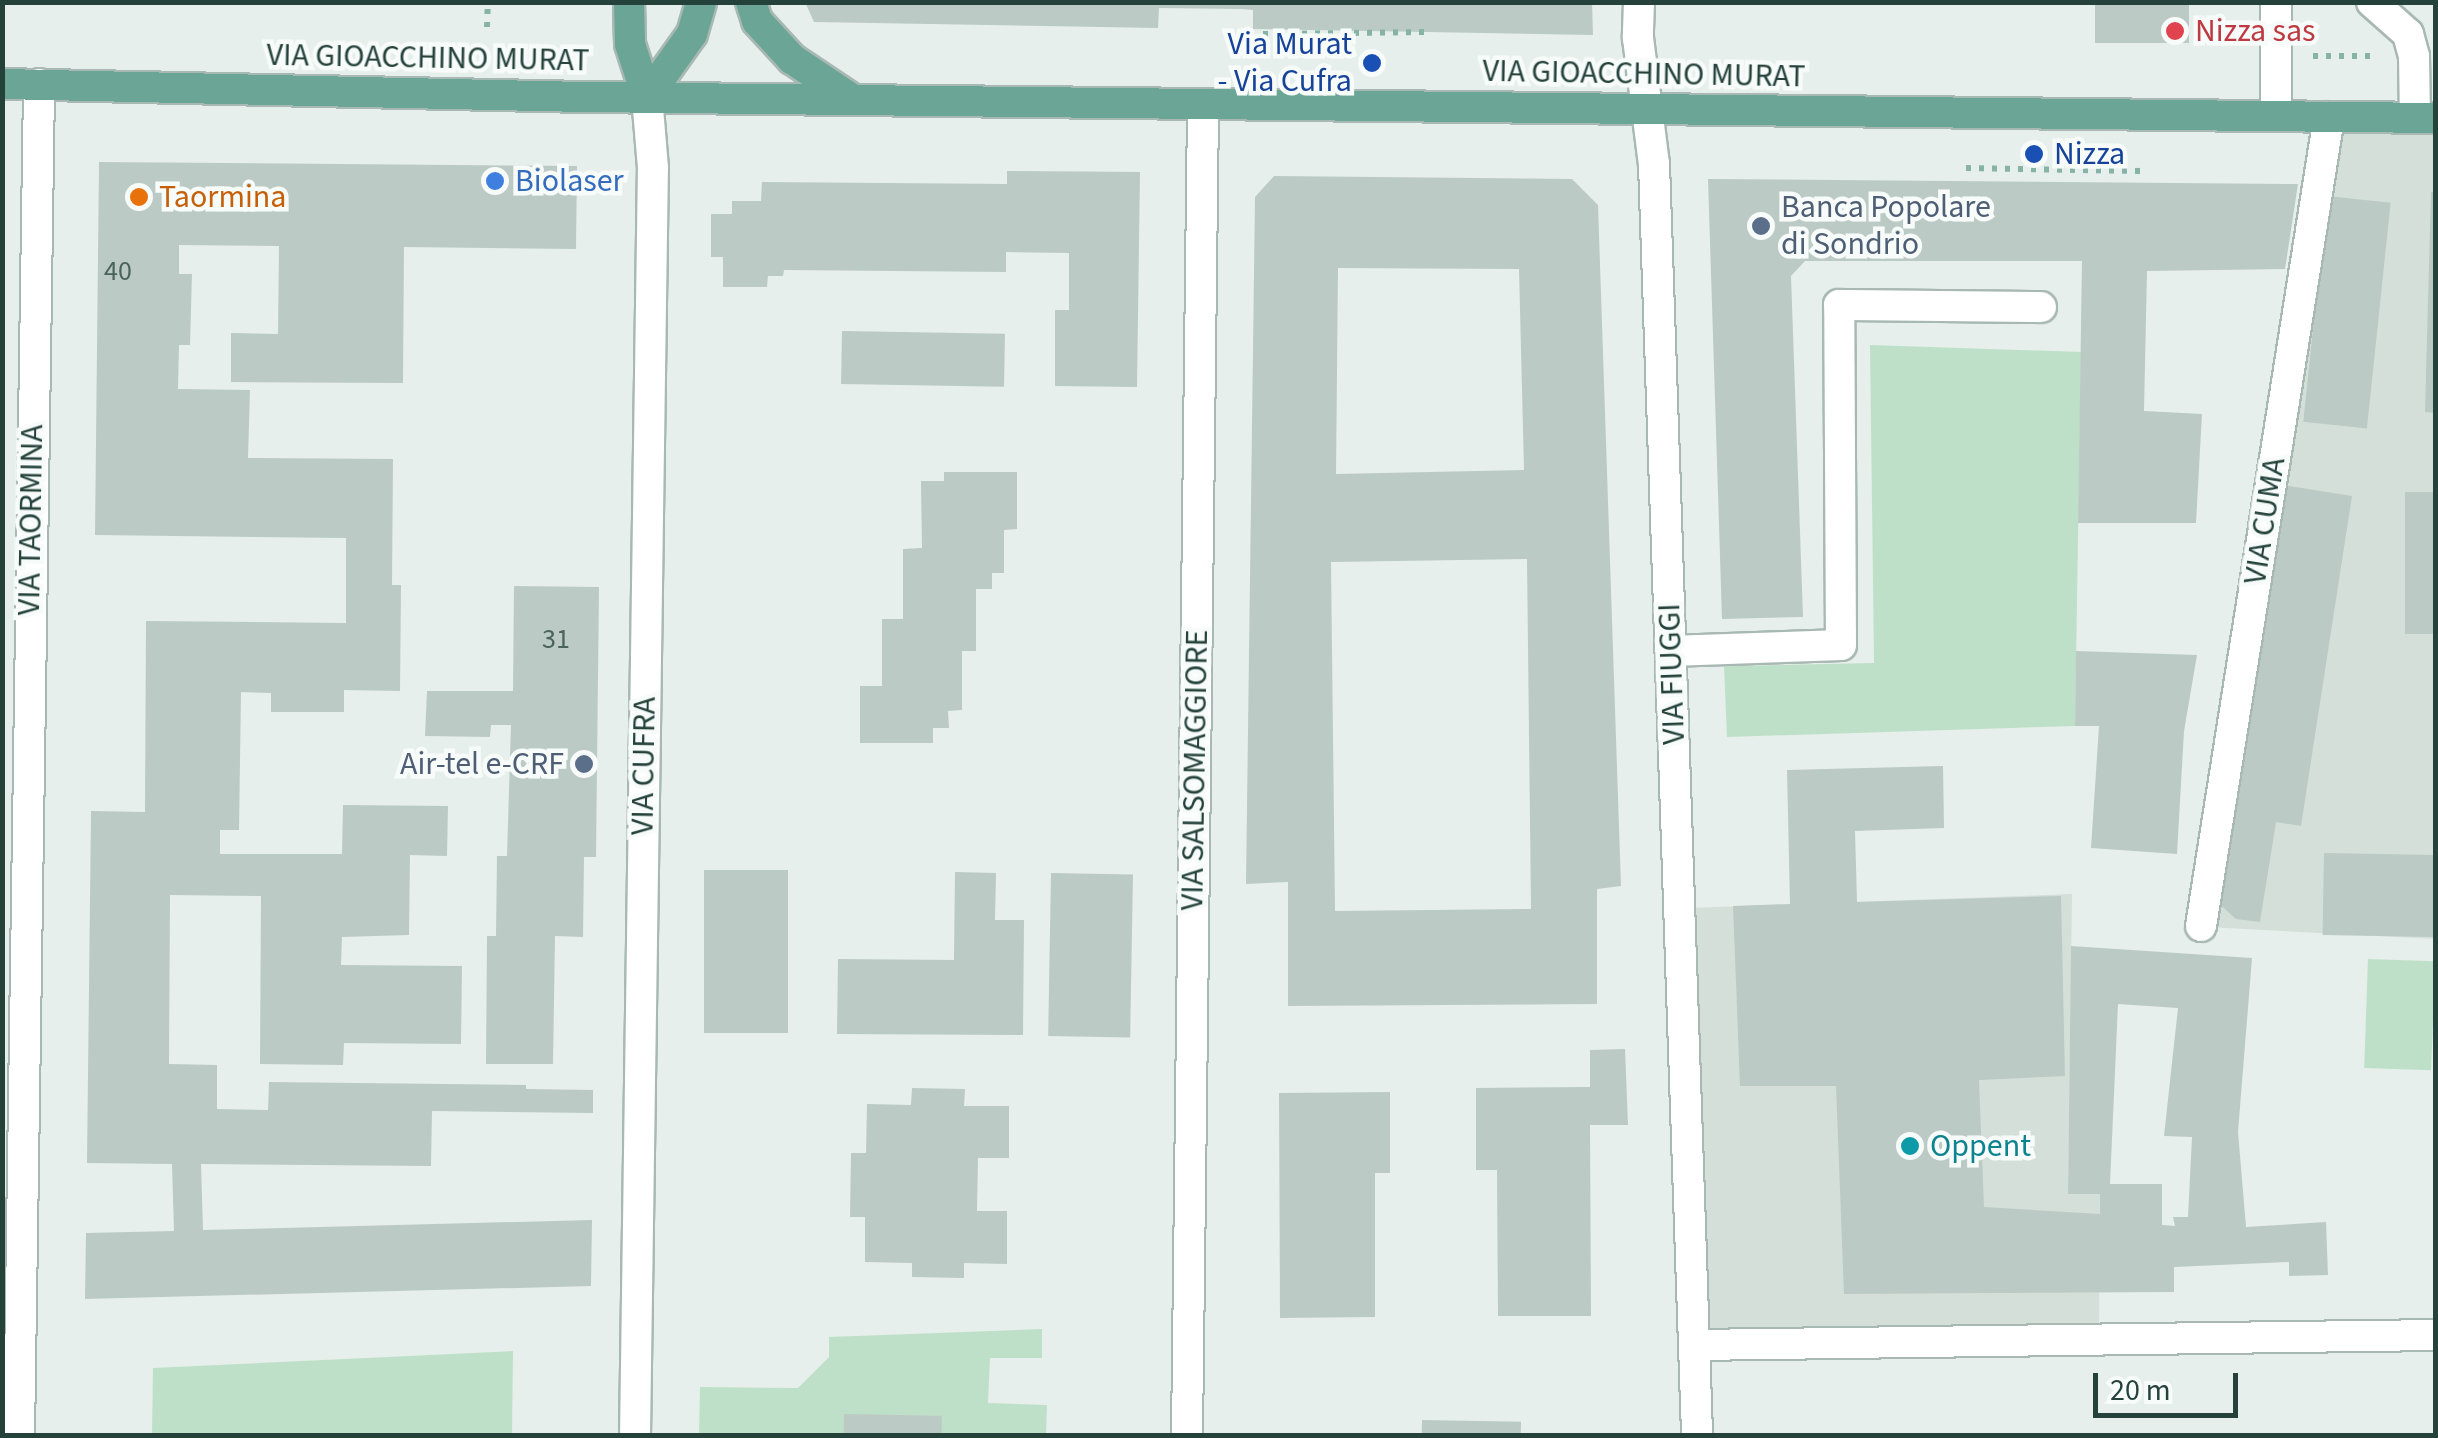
<!DOCTYPE html>
<html>
<head>
<meta charset="utf-8">
<style>
	body { margin:0 }
	#map { position:relative; width:2438px; height:1438px; overflow:hidden; background:#e6efeb; font-family:"Source Sans 3",sans-serif }
	div>[style] { position:absolute }
	.built>* { inset:0; background:#d4dfda }
	.green>* { inset:0; background:#bfe0c8; transform-origin:0 0 }
	.building>* { inset:0; background:#bbcac4; transform-origin:0 0 }
	.path>* { height:6px; margin-top:-3px; transform-origin:0; background:repeating-linear-gradient(90deg,#86b3a5 0 5px,transparent 0 13px) }
	.roads { filter:drop-shadow(2px 0 #a8b8b2) drop-shadow(-2px 0 #a8b8b2) drop-shadow(0 2px #a8b8b2) drop-shadow(0 -2px #a8b8b2) }
	.minor>* { height:30px; margin:-15px; padding:0 15px; transform-origin:15px; border-radius:15px; background:#fff }
	.major>* { height:30px; margin:-15px; padding:0 15px; transform-origin:15px; border-radius:15px; background:#6aa596 }
	.dots>* { width:28px; height:28px; translate:-50% -50%; box-sizing:border-box; border:5px solid #f7fbf9; border-radius:50% }
	span { translate:-50% -50%; white-space:nowrap; text-align:center; line-height:1.15; -webkit-text-stroke:9px #f7fbf9; paint-order:stroke }
	.number-label { font-size:28px; color:#4a645c }
	.number-label span { -webkit-text-stroke-width:0 }
	.health-label { font-size:32px; color:#be3a42 }
	.left { translate:0 -50%; text-align:left }
	.transit-label { font-size:32px; color:#164399 }
	.right { translate:-100% -50%; text-align:right }
	.street-label { font-size:32px; color:#24423a }
	.shop-label { font-size:32px; color:#366cbe }
	.food-label { font-size:32px; color:#c56008 }
	.service-label { font-size:32px; color:#4e5e75 }
	.culture-label { font-size:32px; color:#0d838f }
	.frame { position:absolute; inset:0; border:5px solid #24423a; pointer-events:none }
	.scale { position:absolute; left:2093px; top:1373px; width:145px; height:45px; box-sizing:border-box; border:5px solid #24423a; border-top:0; padding-left:12px; font-size:30px; line-height:35px; white-space:nowrap; color:#24423a; -webkit-text-stroke:8px #f7fbf9; paint-order:stroke }
</style>
</head>
<body>
<div id="map">
	<div class="built">
		<i style="clip-path:polygon(2333px 110px,2435px 112px,2435px 939px,2207px 927px)"></i>
		<i style="clip-path:polygon(2072px 894px,2068px 1193px,2100px 1194px,2099px 1332px,1703px 1335px,1688px 908px)"></i>
	</div>
	<div class="green">
		<i style="clip-path:polygon(1870px 345px,2081px 352px,2075px 726px,1727px 737px,1724px 666px,1874px 663px)"></i>
		<i style="left:2368px;top:959px;width:67px;height:109px;rotate:2deg"></i>
		<i style="clip-path:polygon(1042px 1329px,1042px 1358px,990px 1358px,988px 1403px,1047px 1405px,1046px 1435px,941px 1435px,942px 1416px,844px 1415px,844px 1435px,699px 1436px,700px 1387px,798px 1388px,829px 1357px,829px 1337px)"></i>
		<i style="clip-path:polygon(513px 1351px,512px 1435px,152px 1435px,153px 1368px)"></i>
	</div>
	<div class="building">
		<i style="clip-path:polygon(805px 2px,1592px 2px,1593px 35px,1253px 29px,1253px 10px,1242px 9px,1159px 8px,1158px 28px,814px 22px)"></i>
		<i style="left:2095px;top:2px;width:94px;height:41px"></i>
		<i style="clip-path:polygon(99px 162px,577px 166px,576px 249px,404px 247px,403px 383px,231px 382px,231px 333px,278px 334px,279px 246px,179px 245px,179px 274px,192px 274px,190px 345px,179px 345px,178px 389px,250px 390px,248px 458px,393px 459px,392px 585px,401px 585px,400px 691px,344px 690px,344px 712px,271px 712px,271px 693px,241px 692px,239px 830px,220px 830px,220px 854px,342px 854px,343px 805px,448px 806px,447px 856px,410px 855px,409px 935px,342px 937px,341px 965px,462px 966px,461px 1044px,344px 1043px,343px 1065px,260px 1064px,261px 896px,170px 895px,169px 1064px,217px 1065px,217px 1109px,268px 1110px,269px 1082px,526px 1085px,526px 1089px,593px 1090px,593px 1113px,432px 1111px,431px 1166px,201px 1164px,203px 1230px,592px 1220px,591px 1286px,85px 1299px,86px 1233px,174px 1231px,172px 1164px,87px 1163px,91px 811px,145px 812px,146px 621px,346px 623px,346px 538px,95px 535px)"></i>
		<i style="clip-path:polygon(1007px 171px,1140px 172px,1137px 387px,1055px 386px,1055px 310px,1069px 310px,1069px 253px,1006px 252px,1006px 272px,784px 270px,783px 276px,768px 276px,767px 287px,723px 287px,723px 257px,711px 257px,711px 214px,732px 214px,732px 201px,761px 201px,762px 182px,1007px 184px)"></i>
		<i style="clip-path:polygon(evenodd,1274px 176px,1572px 179px,1598px 205px,1621px 886px,1597px 889px,1597px 1004px,1288px 1006px,1288px 882px,1246px 884px,1255px 197px,1274px 176px,1338px 268px,1519px 269px,1524px 470px,1336px 474px,1338px 268px,1274px 176px,1527px 559px,1531px 909px,1335px 911px,1331px 562px,1527px 559px)"></i>
		<i style="clip-path:polygon(1708px 179px,2298px 184px,2285px 269px,2147px 271px,2144px 411px,2202px 414px,2196px 523px,2078px 523px,2082px 261px,1805px 261px,1791px 276px,1803px 617px,1722px 619px)"></i>
		<i style="clip-path:polygon(2431px 192px,2436px 192px,2436px 413px,2425px 412px)"></i>
		<i style="left:2327px;top:196px;width:64px;height:227px;rotate:6deg"></i>
		<i style="left:842px;top:331px;width:163px;height:53px;rotate:1deg"></i>
		<i style="clip-path:polygon(944px 472px,1017px 472px,1017px 529px,1004px 530px,1004px 573px,992px 573px,992px 589px,976px 589px,976px 651px,962px 651px,962px 710px,948px 711px,949px 728px,933px 728px,933px 743px,860px 743px,860px 686px,882px 686px,882px 619px,903px 619px,903px 549px,922px 548px,921px 481px,944px 481px)"></i>
		<i style="clip-path:polygon(2283px 485px,2352px 496px,2301px 826px,2276px 822px,2260px 922px,2236px 919px,2218px 903px)"></i>
		<i style="left:2405px;top:492px;width:31px;height:142px"></i>
		<i style="clip-path:polygon(514px 586px,599px 587px,596px 857px,584px 857px,583px 937px,555px 936px,553px 1064px,486px 1064px,487px 936px,496px 936px,497px 856px,507px 856px,511px 725px,491px 725px,490px 737px,425px 736px,427px 691px,513px 691px)"></i>
		<i style="clip-path:polygon(2076px 651px,2197px 655px,2184px 731px,2177px 854px,2091px 848px,2099px 726px,2075px 726px)"></i>
		<i style="clip-path:polygon(evenodd,1943px 766px,1944px 828px,1855px 831px,1857px 902px,2061px 896px,2065px 1076px,1979px 1080px,1984px 1207px,2100px 1214px,2100px 1194px,2068px 1194px,2071px 946px,2252px 958px,2238px 1132px,2246px 1227px,2326px 1222px,2328px 1275px,2289px 1276px,2289px 1262px,2174px 1267px,2174px 1292px,1844px 1294px,1836px 1086px,1740px 1086px,1733px 906px,1790px 904px,1787px 770px,1943px 766px,2118px 1004px,2178px 1008px,2164px 1136px,2192px 1137px,2188px 1217px,2173px 1217px,2175px 1226px,2162px 1225px,2162px 1184px,2110px 1184px,2118px 1004px)"></i>
		<i style="left:2324px;top:853px;width:112px;height:82px;rotate:1deg"></i>
		<i style="left:704px;top:870px;width:84px;height:163px"></i>
		<i style="clip-path:polygon(955px 872px,996px 873px,995px 920px,1024px 920px,1023px 1035px,837px 1034px,838px 959px,954px 960px)"></i>
		<i style="left:1051px;top:873px;width:82px;height:163px;rotate:1deg"></i>
		<i style="clip-path:polygon(1625px 1049px,1628px 1125px,1590px 1125px,1591px 1316px,1498px 1316px,1497px 1170px,1476px 1170px,1476px 1088px,1590px 1087px,1590px 1050px)"></i>
		<i style="clip-path:polygon(912px 1088px,965px 1089px,964px 1106px,1009px 1106px,1009px 1158px,978px 1158px,977px 1211px,1007px 1211px,1007px 1264px,964px 1263px,964px 1278px,912px 1277px,912px 1263px,865px 1262px,865px 1217px,850px 1217px,851px 1153px,866px 1153px,867px 1104px,911px 1105px)"></i>
		<i style="clip-path:polygon(1390px 1092px,1390px 1173px,1375px 1173px,1375px 1317px,1280px 1318px,1279px 1093px)"></i>
		<i style="left:844px;top:1414px;width:98px;height:22px;rotate:1deg"></i>
		<i style="left:1422px;top:1420px;width:99px;height:16px;rotate:1deg"></i>
	</div>
	<div class="path">
		<i style="left:487px;top:27px;width:25px;rotate:-88deg"></i>
		<i style="left:1263px;top:34px;width:163px;rotate:-0.7deg"></i>
		<i style="left:2313px;top:56px;width:63px"></i>
		<i style="left:1966px;top:168px;width:175px;rotate:1deg"></i>
	</div>
	<div class="roads">
		<div class="minor">
			<i style="left:1639px;top:2px;width:36px;rotate:92deg"></i>
			<i style="left:1638px;top:38px;width:127px;rotate:82.8deg"></i>
			<i style="left:1654px;top:164px;width:1273px;rotate:88.06deg"></i>
			<i style="left:2372px;top:2px;width:48px;rotate:41.6deg"></i>
			<i style="left:2408px;top:34px;width:23px;rotate:75deg"></i>
			<i style="left:2414px;top:56px;width:61px;rotate:89.1deg"></i>
			<i style="left:2276px;top:116px;width:114px;rotate:-90deg"></i>
			<i style="left:1671px;top:651px;width:170px;rotate:-2deg"></i>
			<i style="left:1841px;top:645px;width:340px;rotate:-90.3deg"></i>
			<i style="left:1839px;top:305px;width:202px;rotate:0.6deg"></i>
			<i style="left:2201px;top:926px;width:819px;rotate:-81.01deg"></i>
			<i style="left:1694px;top:1345px;width:742px;rotate:-0.77deg"></i>
			<i style="left:19px;top:1436px;width:1352px;rotate:-89.15deg"></i>
			<i style="left:635px;top:1436px;width:1268px;rotate:-89.19deg"></i>
			<i style="left:653px;top:168px;width:71px;rotate:-94.8deg"></i>
			<i style="left:1187px;top:1436px;width:1332px;rotate:-89.31deg"></i>
		</div>
		<div class="major">
			<i style="left:629px;top:2px;width:42px;rotate:88.6deg"></i>
			<i style="left:630px;top:44px;width:56px;rotate:72.2deg"></i>
			<i style="left:751px;top:2px;width:20px;rotate:72deg"></i>
			<i style="left:757px;top:21px;width:52px;rotate:47.4deg"></i>
			<i style="left:792px;top:59px;width:72px;rotate:33.7deg"></i>
			<i style="left:2px;top:84px;width:584px;rotate:1.28deg"></i>
			<i style="left:586px;top:97px;width:1850px;rotate:0.65deg"></i>
			<i style="left:647px;top:97px;width:77px;rotate:-54.5deg"></i>
			<i style="left:692px;top:34px;width:33px;rotate:-74deg"></i>
		</div>
	</div>
	<div class="dots">
		<i style="left:2175px;top:31px;background:#e0444e"></i>
		<i style="left:1372px;top:63px;background:#1a4fb4"></i>
		<i style="left:2034px;top:154px;background:#1a4fb4"></i>
		<i style="left:495px;top:181px;background:#3f7fe0"></i>
		<i style="left:139px;top:197px;background:#e8710a"></i>
		<i style="left:1761px;top:226px;background:#5c6f8a"></i>
		<i style="left:584px;top:764px;background:#5c6f8a"></i>
		<i style="left:1910px;top:1146px;background:#0f9aa8"></i>
	</div>
	<div class="number-label">
		<span style="left:118px;top:271px">40</span>
		<span style="left:556px;top:639px">31</span>
	</div>
	<div class="health-label">
		<span class="left" style="left:2195px;top:31px">Nizza sas</span>
	</div>
	<div class="transit-label">
		<span class="right" style="left:1352px;top:63px">Via Murat<br>- Via Cufra</span>
		<span class="left" style="left:2054px;top:154px">Nizza</span>
	</div>
	<div class="street-label">
		<span style="left:428px;top:58px;rotate:1deg">VIA GIOACCHINO MURAT</span>
		<span style="left:1644px;top:74px;rotate:1deg">VIA GIOACCHINO MURAT</span>
		<span style="left:31px;top:520px;rotate:-89deg">VIA TAORMINA</span>
		<span style="left:2265px;top:521px;rotate:-81deg">VIA CUMA</span>
		<span style="left:1672px;top:674px;rotate:-92deg">VIA FIUGGI</span>
		<span style="left:644px;top:766px;rotate:-89deg">VIA CUFRA</span>
		<span style="left:1195px;top:770px;rotate:-89deg">VIA SALSOMAGGIORE</span>
	</div>
	<div class="shop-label">
		<span class="left" style="left:515px;top:181px">Biolaser</span>
	</div>
	<div class="food-label">
		<span class="left" style="left:159px;top:197px">Taormina</span>
	</div>
	<div class="service-label">
		<span class="left" style="left:1781px;top:226px">Banca Popolare<br>di Sondrio</span>
		<span class="right" style="left:564px;top:764px">Air-tel e-CRF</span>
	</div>
	<div class="culture-label">
		<span class="left" style="left:1930px;top:1146px">Oppent</span>
	</div>
	<div class="frame"></div>
	<div class="scale">20 m</div>
</div>
</body>
</html>
